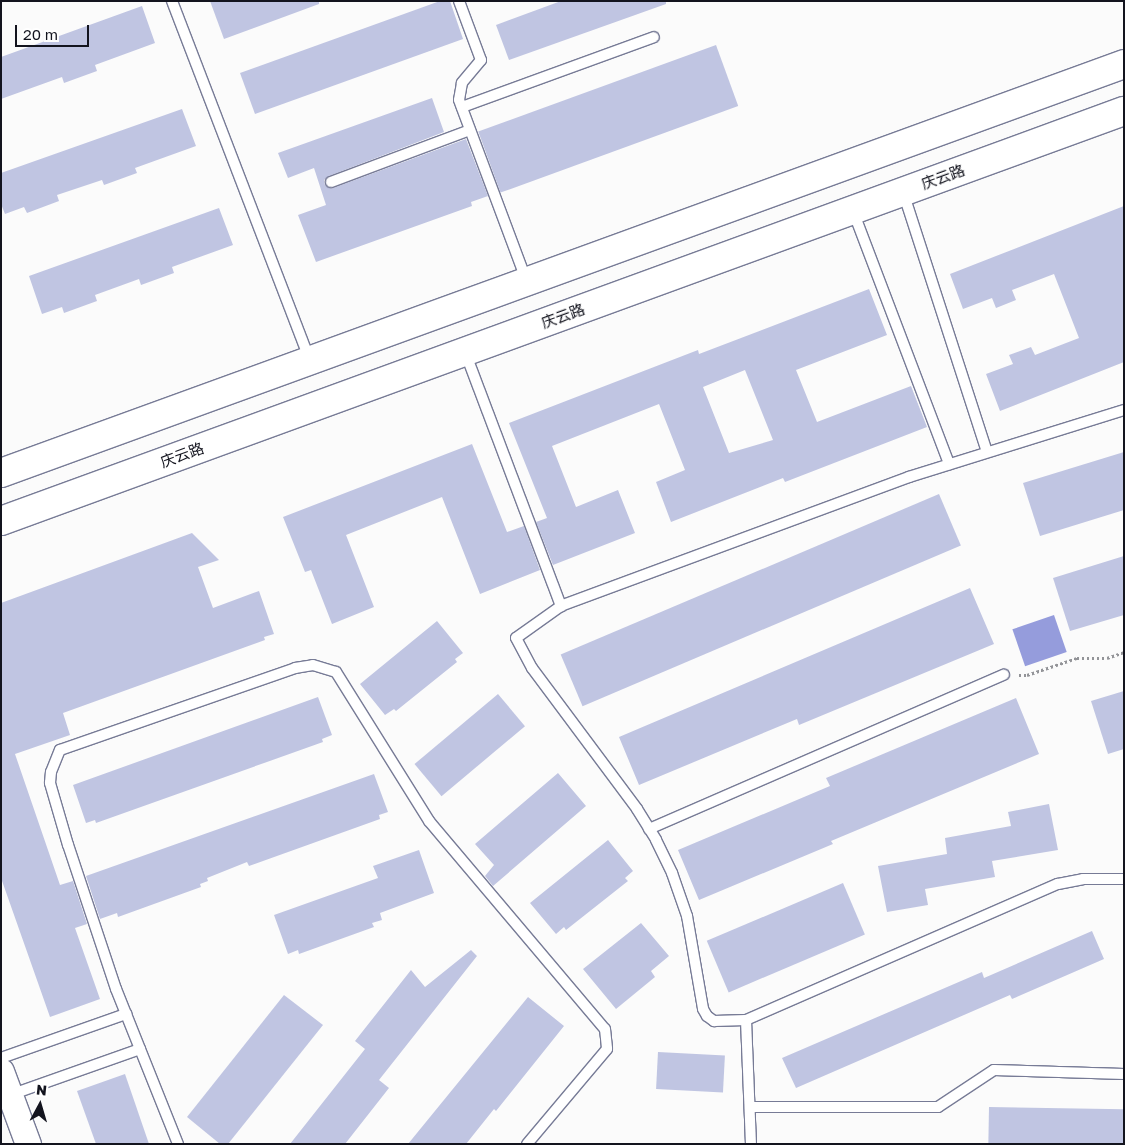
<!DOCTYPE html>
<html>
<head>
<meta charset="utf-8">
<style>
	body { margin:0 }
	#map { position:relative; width:1125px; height:1145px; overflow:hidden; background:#fbfbfb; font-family:"Golos Text","Noto Sans SC",sans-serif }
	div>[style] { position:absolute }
	.water>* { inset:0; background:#959cdc; transform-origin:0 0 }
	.building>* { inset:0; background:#c0c5e2; transform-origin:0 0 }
	.path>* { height:3px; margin-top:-1.5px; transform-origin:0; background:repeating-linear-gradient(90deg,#939498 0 2.5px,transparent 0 5px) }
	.roads { filter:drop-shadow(1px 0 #777b96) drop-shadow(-1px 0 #777b96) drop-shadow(0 1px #777b96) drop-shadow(0 -1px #777b96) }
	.service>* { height:10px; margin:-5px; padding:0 5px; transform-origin:5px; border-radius:5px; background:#fff }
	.tertiary>* { height:25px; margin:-12.5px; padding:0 12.5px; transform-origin:12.5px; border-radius:12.5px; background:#fff }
	.secondary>* { height:28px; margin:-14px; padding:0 14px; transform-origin:14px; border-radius:14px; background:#fff }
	span { translate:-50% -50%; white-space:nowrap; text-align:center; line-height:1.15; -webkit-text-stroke:4.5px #fff; paint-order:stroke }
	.street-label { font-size:15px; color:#13141e }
	.frame { position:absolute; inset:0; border:2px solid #13141e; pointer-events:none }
	.north { position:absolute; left:15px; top:1080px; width:50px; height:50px; -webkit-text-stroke:4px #fff; paint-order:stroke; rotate:6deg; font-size:14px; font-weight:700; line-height:20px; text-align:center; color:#13141e }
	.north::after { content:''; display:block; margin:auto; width:18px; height:22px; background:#13141e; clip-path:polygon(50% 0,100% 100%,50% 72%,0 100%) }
	.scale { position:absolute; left:15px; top:25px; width:74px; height:22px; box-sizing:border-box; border:2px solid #13141e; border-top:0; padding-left:6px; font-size:15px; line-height:18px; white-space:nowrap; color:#13141e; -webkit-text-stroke:4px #fff; paint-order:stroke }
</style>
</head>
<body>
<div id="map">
	<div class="water">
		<i style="left:1054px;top:615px;width:39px;height:44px;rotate:71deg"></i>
	</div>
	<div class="building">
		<i style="clip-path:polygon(210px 1px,319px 1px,319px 4px,224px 39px)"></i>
		<i style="clip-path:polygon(440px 1px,450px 1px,463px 39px,255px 114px,240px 73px)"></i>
		<i style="clip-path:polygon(561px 1px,666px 1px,666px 4px,509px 60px,496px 25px)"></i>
		<i style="clip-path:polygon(142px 6px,155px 43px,95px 65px,97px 71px,64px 83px,62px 77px,1px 99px,1px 57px)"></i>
		<i style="left:716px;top:45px;width:65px;height:253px;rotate:70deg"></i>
		<i style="clip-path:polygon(432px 98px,444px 132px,329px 176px,324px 180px,325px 185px,333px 188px,466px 139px,488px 196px,471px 202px,472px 206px,316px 262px,298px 215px,326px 205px,314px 168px,288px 178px,278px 153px)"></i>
		<i style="clip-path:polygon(182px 109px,196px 146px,135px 168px,137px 173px,104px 185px,102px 180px,57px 195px,59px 201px,27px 213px,24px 207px,5px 214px,1px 204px,1px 173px)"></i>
		<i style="clip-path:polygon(1124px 206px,1124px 362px,1000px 411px,986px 374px,1013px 364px,1009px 355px,1031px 347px,1035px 355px,1079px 338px,1054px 274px,1012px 290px,1016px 300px,996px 308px,992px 298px,963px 309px,950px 274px)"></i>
		<i style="clip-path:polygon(219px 208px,233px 245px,172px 267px,174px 273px,141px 285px,139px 279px,95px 295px,97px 301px,64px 313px,62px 307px,42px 314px,29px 276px)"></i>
		<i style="clip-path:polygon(evenodd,869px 289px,887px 335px,796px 370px,817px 422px,911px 386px,927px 427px,785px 482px,783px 478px,671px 522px,656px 482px,685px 470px,659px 404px,552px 446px,576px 507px,618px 490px,635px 533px,553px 565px,536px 522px,547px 518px,509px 423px,698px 350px,699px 354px,869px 289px,745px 370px,773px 440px,729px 453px,703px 387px,745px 370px)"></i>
		<i style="clip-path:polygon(472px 444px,507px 532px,524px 526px,540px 570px,480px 594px,442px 497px,346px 535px,374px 607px,332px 624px,311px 570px,305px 572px,283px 517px)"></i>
		<i style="clip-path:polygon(1124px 452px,1124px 510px,1040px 536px,1023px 483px)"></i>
		<i style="left:939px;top:494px;width:56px;height:411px;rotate:67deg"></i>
		<i style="clip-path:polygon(192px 533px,219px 560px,198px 567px,213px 608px,259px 591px,274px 634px,264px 637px,265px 640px,63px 713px,70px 735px,15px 754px,60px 885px,73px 881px,87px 924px,75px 928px,100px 999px,50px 1017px,1px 878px,1px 603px)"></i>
		<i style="clip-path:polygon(1124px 556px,1124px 615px,1070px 631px,1053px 578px)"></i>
		<i style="clip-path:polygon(970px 588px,994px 644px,799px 725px,797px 719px,639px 785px,619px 737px)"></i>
		<i style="clip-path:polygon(437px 621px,463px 653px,455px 659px,457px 662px,396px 711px,394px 709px,385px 715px,360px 684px)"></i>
		<i style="clip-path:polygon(1124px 691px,1124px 749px,1108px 754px,1091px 701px)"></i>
		<i style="left:498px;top:694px;width:42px;height:109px;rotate:50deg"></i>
		<i style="clip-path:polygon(318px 697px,332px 735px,322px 739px,323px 742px,96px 823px,95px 820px,86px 823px,73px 785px)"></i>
		<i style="clip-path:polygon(1016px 698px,1039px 754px,831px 841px,833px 844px,699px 900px,678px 850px,830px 786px,826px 778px)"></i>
		<i style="clip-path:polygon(558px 773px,586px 806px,493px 886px,485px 876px,494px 865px,475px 844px)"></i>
		<i style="clip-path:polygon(374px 774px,388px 812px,379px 815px,380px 819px,249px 866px,247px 862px,207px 878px,208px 881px,200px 884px,201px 887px,118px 917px,117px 913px,100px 919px,86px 876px)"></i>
		<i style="clip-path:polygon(1049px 804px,1058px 850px,992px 861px,995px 877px,925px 889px,928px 905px,887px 912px,878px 866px,947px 854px,945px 838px,1011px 826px,1008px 812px)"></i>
		<i style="clip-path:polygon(608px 840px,633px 871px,625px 878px,628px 881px,566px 930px,564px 927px,556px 934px,530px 903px)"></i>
		<i style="clip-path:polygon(419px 850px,434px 893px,380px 913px,382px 920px,372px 923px,374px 927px,299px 954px,298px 950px,288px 954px,274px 915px,378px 878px,373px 866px)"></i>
		<i style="left:843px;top:883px;width:56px;height:148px;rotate:67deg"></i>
		<i style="clip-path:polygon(641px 923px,669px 956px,651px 971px,655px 977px,616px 1009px,583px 969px)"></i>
		<i style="clip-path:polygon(1092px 931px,1104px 959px,1012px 999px,1010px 995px,796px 1088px,782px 1058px,982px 972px,984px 978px)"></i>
		<i style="clip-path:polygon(471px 950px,477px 956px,379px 1080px,389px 1088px,345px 1144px,290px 1144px,365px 1049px,355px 1041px,411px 970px,425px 987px)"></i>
		<i style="clip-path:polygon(284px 995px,323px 1025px,228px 1144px,220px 1144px,187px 1117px)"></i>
		<i style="clip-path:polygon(528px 997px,564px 1026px,496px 1111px,494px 1109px,466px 1144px,408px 1144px)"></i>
		<i style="left:658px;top:1052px;width:67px;height:37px;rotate:3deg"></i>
		<i style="clip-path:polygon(125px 1074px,149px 1144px,96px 1144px,77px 1091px)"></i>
		<i style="left:989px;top:1107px;width:135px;height:37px;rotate:1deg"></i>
	</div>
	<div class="path">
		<i style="left:1019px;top:675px;width:8px"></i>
		<i style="left:1027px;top:675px;width:53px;rotate:-18.8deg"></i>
		<i style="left:1077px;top:658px;width:30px"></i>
		<i style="left:1107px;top:658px;width:18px;rotate:-19deg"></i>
	</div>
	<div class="roads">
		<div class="service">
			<i style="left:172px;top:1px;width:385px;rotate:69deg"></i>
			<i style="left:459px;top:1px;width:63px;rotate:69.6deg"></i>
			<i style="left:481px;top:60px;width:30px;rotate:130deg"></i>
			<i style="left:462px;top:83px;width:17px;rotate:100deg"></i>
			<i style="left:459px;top:100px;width:194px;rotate:69.5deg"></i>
			<i style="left:462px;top:107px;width:204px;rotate:-20deg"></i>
			<i style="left:331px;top:182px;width:148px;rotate:-20.5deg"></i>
			<i style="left:903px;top:192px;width:273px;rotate:72.1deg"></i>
			<i style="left:853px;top:211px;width:271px;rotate:69.2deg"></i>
			<i style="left:465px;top:352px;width:272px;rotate:69.3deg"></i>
			<i style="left:1124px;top:410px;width:225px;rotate:162.7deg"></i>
			<i style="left:909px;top:477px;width:371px;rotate:159.7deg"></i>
			<i style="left:561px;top:606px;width:55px;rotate:144.6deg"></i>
			<i style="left:516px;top:638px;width:34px;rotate:62deg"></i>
			<i style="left:532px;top:668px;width:176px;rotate:53.3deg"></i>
			<i style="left:637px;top:809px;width:36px;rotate:58deg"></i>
			<i style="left:656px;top:840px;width:37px;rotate:64deg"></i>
			<i style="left:672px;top:873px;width:46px;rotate:70.8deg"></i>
			<i style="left:687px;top:916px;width:94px;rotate:80.2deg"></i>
			<i style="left:703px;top:1009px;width:8px;rotate:60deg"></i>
			<i style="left:707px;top:1016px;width:9px;rotate:36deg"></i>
			<i style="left:714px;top:1021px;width:32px;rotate:-2deg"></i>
			<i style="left:746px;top:1020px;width:340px;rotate:-23.6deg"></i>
			<i style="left:1058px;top:884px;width:25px;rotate:-11deg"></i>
			<i style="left:1083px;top:879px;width:41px"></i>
			<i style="left:649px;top:829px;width:387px;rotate:-23.5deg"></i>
			<i style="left:746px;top:1020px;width:124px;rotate:87.7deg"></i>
			<i style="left:1px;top:1058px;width:133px;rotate:-19.4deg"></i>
			<i style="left:10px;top:1095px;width:138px;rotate:-19.5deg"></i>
			<i style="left:750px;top:1107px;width:188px"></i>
			<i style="left:938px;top:1107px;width:67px;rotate:-33.5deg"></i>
			<i style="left:994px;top:1070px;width:130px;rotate:1.8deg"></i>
			<i style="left:178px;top:1144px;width:167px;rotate:-111.8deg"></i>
			<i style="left:116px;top:989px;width:152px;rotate:-108.4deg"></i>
			<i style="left:68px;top:845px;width:65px;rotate:-106.2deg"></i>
			<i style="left:50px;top:783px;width:11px;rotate:-85deg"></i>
			<i style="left:51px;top:772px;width:24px;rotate:-68deg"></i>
			<i style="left:60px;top:750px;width:249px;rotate:-19.2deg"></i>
			<i style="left:295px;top:668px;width:18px;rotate:-9deg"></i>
			<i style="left:313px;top:665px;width:24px;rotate:17deg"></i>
			<i style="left:336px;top:672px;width:176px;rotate:58deg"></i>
			<i style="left:429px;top:821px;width:272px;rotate:49.8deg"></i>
			<i style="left:605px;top:1029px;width:20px;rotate:84deg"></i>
			<i style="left:607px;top:1049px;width:124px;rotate:130.1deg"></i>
		</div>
		<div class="tertiary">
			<i style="left:1px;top:1071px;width:78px;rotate:69.7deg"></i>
		</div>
		<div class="secondary">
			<i style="left:1px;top:473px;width:1195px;rotate:-20.01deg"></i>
			<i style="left:1px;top:521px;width:1196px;rotate:-20.06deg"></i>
		</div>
	</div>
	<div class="street-label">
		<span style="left:943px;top:177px;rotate:-20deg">庆云路</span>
		<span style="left:563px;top:316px;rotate:-20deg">庆云路</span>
		<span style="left:182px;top:455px;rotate:-20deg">庆云路</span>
	</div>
	<div class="frame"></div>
	<div class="north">N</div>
	<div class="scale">20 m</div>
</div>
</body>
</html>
